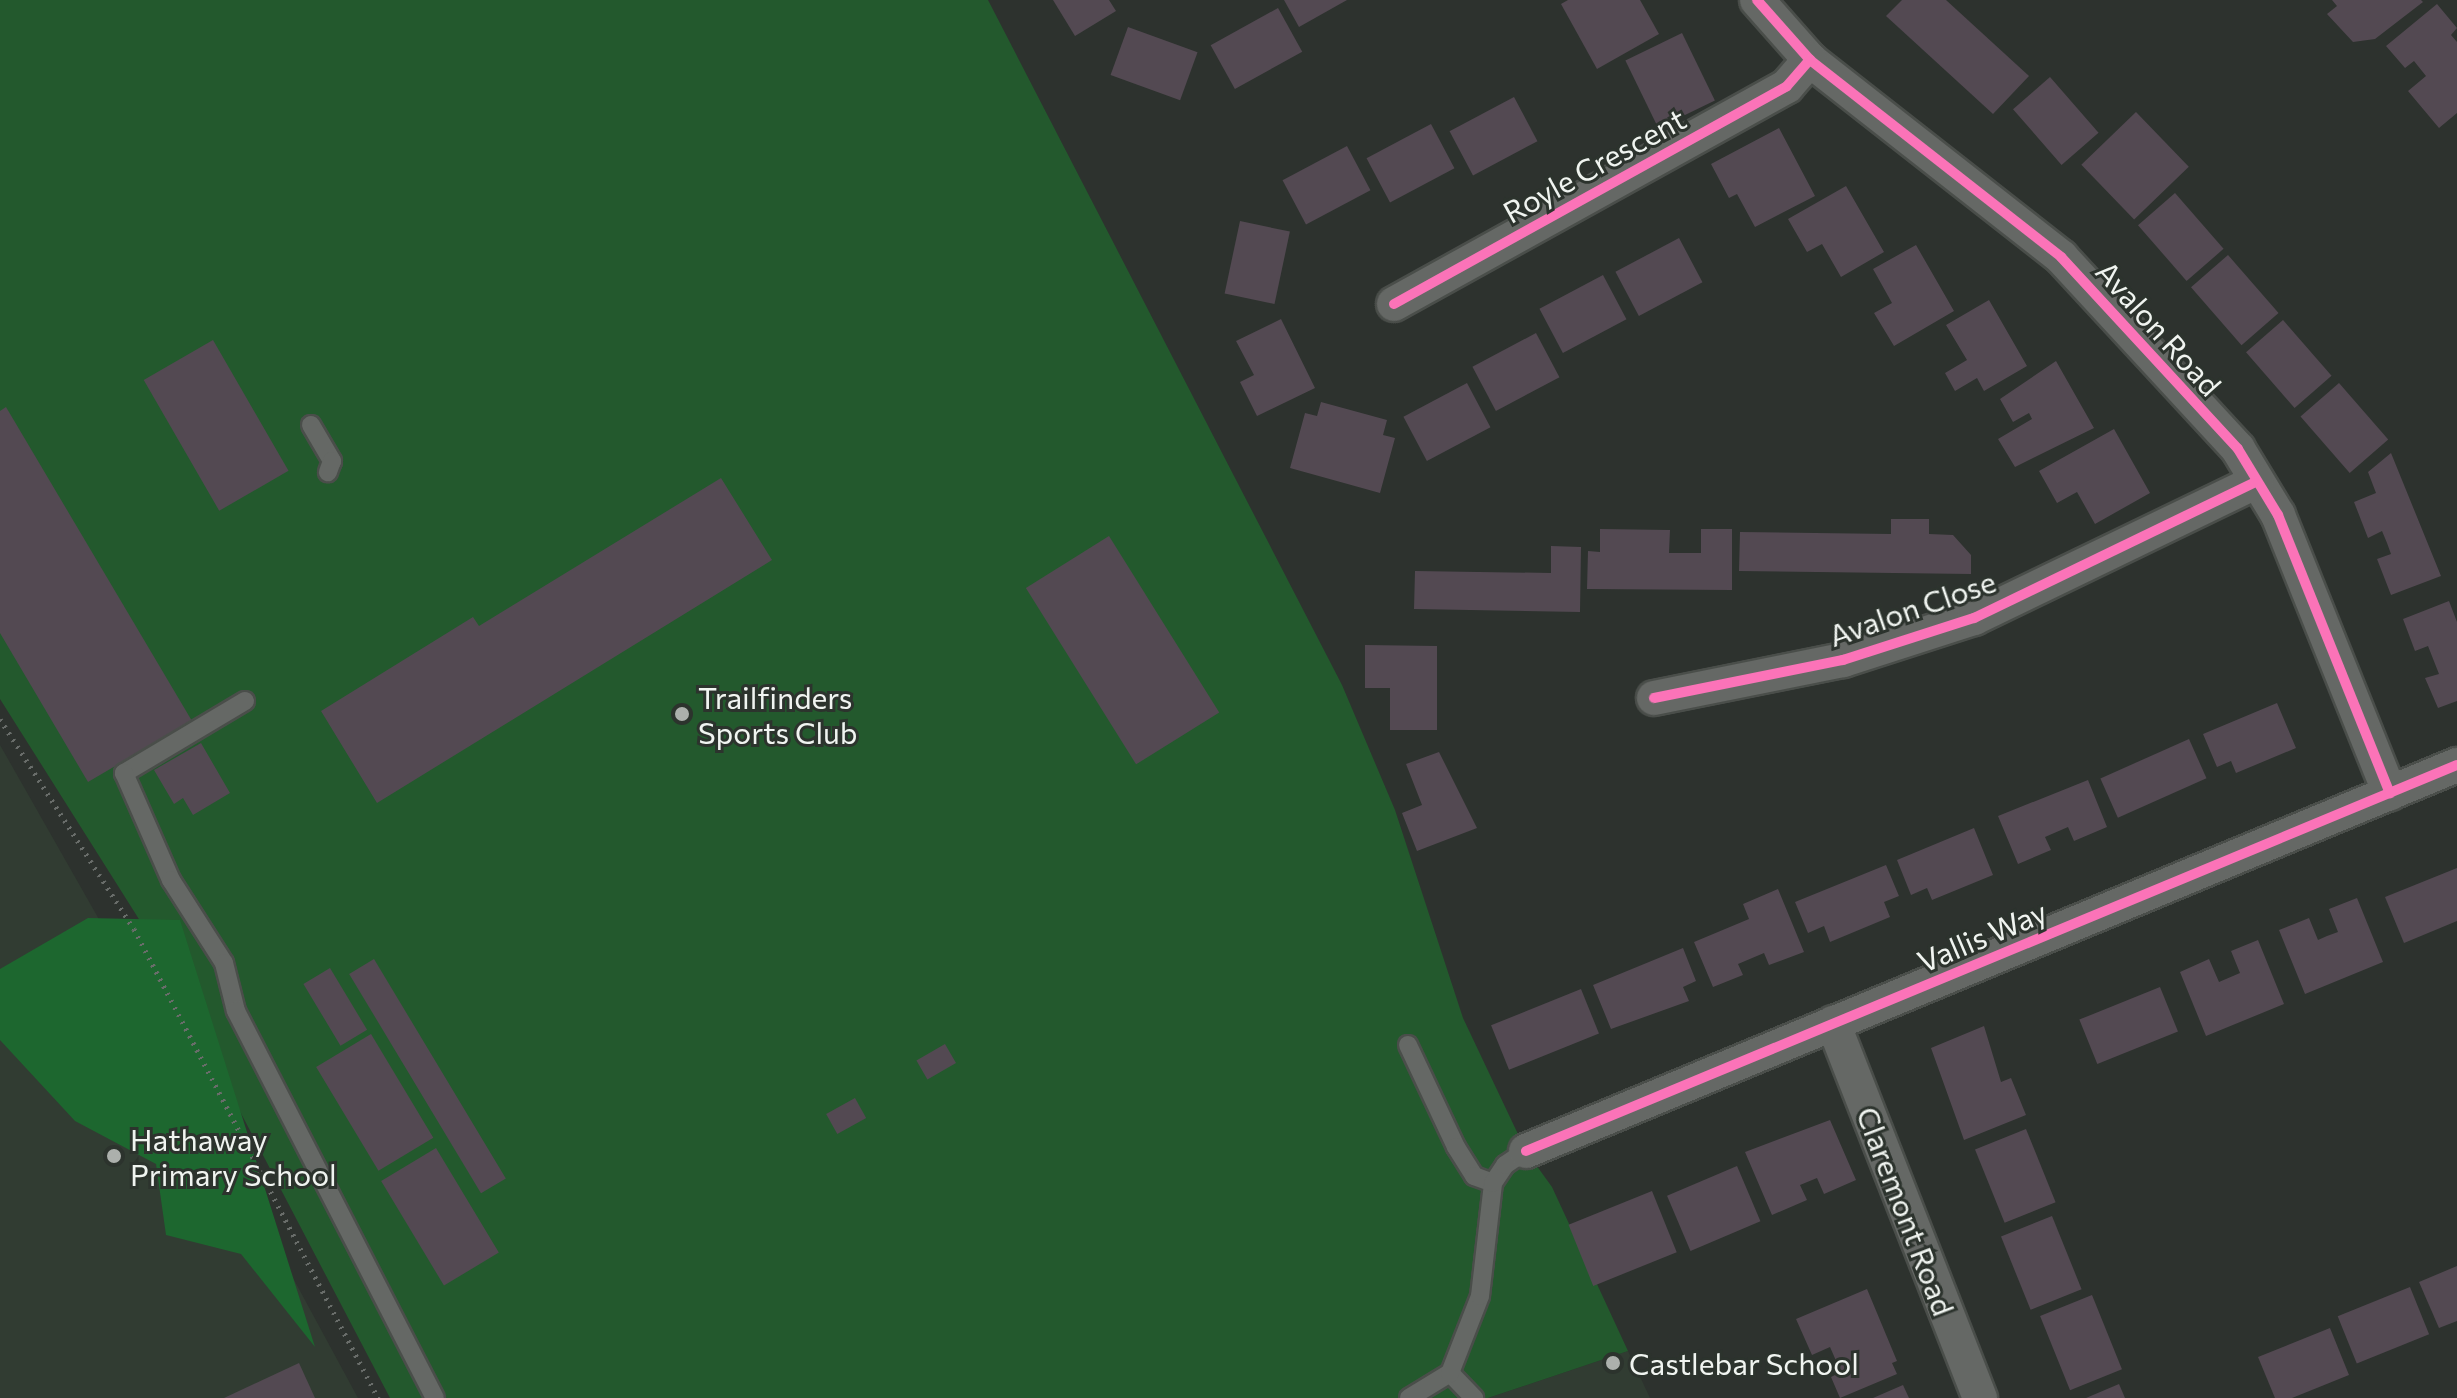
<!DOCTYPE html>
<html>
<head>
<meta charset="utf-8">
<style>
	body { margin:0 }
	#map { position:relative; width:2457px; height:1398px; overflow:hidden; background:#2d322e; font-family:Commissioner,sans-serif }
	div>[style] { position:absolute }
	.built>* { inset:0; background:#313c32 }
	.green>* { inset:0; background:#23592d }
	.forest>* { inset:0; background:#1d672f }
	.building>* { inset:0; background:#534952; transform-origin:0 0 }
	.path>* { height:5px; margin-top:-2.5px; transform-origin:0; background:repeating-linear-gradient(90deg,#696d6a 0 2px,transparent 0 8px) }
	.roads { filter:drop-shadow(2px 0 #4a4e4a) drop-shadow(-2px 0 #4a4e4a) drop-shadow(0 2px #4a4e4a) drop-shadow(0 -2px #4a4e4a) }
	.service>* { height:18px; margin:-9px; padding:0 9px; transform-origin:9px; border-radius:9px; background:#656865 }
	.minor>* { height:34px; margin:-17px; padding:0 17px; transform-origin:17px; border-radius:17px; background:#656865 }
	.cycleway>* { height:10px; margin:-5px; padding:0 5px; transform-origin:5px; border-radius:5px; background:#fb73b8 }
	.dots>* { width:22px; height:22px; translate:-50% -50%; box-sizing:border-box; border:4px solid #2c332d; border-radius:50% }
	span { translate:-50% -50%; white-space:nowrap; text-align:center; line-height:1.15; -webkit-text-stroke:6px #2c332d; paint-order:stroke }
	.street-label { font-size:30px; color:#f0f4f0 }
	.poi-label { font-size:30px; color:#f0f4f0 }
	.left { translate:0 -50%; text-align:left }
</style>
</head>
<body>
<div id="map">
	<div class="built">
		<i style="clip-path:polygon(0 745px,96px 914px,358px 1398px,0 1398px)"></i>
		<i style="clip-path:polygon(1628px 1351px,1650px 1398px,1488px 1398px)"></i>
	</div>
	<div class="green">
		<i style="clip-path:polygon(0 0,988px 0,1342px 685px,1395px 810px,1463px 1018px,1526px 1151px,1552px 1187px,1628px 1351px,1488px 1398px,390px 1398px,142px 924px,0 699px)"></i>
	</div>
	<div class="forest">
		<i style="clip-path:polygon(88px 918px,180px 920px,315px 1347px,241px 1254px,166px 1235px,156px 1164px,75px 1121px,0 1040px,0 969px)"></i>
	</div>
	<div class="building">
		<i style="clip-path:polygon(1053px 0,1109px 0,1116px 11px,1075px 36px)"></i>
		<i style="clip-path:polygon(1284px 0,1347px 0,1299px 27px)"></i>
		<i style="clip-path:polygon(1568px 0,1640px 0,1659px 34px,1597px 69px,1561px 4px)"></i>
		<i style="clip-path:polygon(1902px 0,1946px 0,2029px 76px,1993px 114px,1886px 16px)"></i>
		<i style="clip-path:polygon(2332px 0,2421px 0,2423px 2px,2375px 39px,2353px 42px,2327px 14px,2337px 6px)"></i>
		<i style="clip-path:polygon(2437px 4px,2457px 28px,2451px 35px,2457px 42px,2457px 113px,2439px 128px,2408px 91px,2426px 76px,2414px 61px,2405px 68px,2386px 46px)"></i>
		<i style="left:1278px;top:8px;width:50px;height:77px;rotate:61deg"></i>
		<i style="left:1128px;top:27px;width:74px;height:51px;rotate:20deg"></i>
		<i style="left:1682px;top:33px;width:75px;height:63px;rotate:64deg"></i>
		<i style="left:2050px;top:77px;width:74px;height:49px;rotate:49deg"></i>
		<i style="left:1514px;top:97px;width:50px;height:73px;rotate:62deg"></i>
		<i style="left:2136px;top:112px;width:76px;height:76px;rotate:46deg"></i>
		<i style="left:1431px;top:124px;width:50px;height:73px;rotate:62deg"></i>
		<i style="clip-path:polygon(1779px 128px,1815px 196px,1755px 227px,1737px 194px,1729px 198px,1711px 164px)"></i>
		<i style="left:1347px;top:146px;width:50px;height:73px;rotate:62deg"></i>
		<i style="clip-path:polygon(1846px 186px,1884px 252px,1841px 277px,1822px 244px,1807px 252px,1788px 219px)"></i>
		<i style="left:2175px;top:193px;width:74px;height:49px;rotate:49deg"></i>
		<i style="left:1240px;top:221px;width:51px;height:74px;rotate:12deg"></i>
		<i style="left:1679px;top:238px;width:50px;height:72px;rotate:62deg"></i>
		<i style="clip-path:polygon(1916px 245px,1954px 311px,1894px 346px,1874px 313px,1892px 303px,1873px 269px)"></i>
		<i style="left:2228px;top:255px;width:77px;height:49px;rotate:49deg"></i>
		<i style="left:1603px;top:275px;width:50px;height:72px;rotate:62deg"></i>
		<i style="clip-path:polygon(1989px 300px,2027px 366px,1984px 391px,1977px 378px,1955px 391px,1945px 373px,1967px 360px,1946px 325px)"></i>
		<i style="clip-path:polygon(1281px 319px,1315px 388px,1257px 416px,1240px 382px,1254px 375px,1236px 341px)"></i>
		<i style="left:2283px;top:320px;width:74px;height:49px;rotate:49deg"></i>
		<i style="left:1536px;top:333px;width:50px;height:72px;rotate:62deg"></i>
		<i style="left:213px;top:340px;width:151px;height:80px;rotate:60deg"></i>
		<i style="clip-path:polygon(2056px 361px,2094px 428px,2015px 467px,1998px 439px,2032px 419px,2029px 413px,2013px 422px,2000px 399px)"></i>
		<i style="left:1467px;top:383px;width:50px;height:72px;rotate:62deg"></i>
		<i style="left:2339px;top:383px;width:75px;height:51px;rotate:49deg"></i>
		<i style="clip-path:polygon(1321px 402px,1387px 420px,1383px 435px,1395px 438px,1380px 493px,1290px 468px,1305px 413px,1317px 416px)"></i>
		<i style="clip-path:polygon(6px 407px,192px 721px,88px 782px,0 633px,0 411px)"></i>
		<i style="clip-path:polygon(2114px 429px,2150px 493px,2095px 524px,2077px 492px,2057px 503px,2039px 471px)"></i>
		<i style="clip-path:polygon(2391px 453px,2441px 576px,2391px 595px,2377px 559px,2391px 554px,2387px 543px,2382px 531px,2368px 538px,2354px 502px,2376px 493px,2368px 472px)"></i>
		<i style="clip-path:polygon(721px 478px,772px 560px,377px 803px,321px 711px,473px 617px,479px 626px)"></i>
		<i style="clip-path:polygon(1891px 519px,1929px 519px,1929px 534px,1953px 535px,1971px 555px,1971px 574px,1739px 571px,1740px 532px,1891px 534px)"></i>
		<i style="clip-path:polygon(1600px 529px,1670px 530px,1669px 553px,1701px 553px,1701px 529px,1732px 529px,1732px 590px,1587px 589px,1588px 551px,1600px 552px)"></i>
		<i style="left:1109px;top:536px;width:208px;height:98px;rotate:58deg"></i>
		<i style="clip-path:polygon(1551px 546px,1581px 547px,1580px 612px,1414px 609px,1415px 571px,1551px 573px)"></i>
		<i style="clip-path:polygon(2449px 601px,2457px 622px,2457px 701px,2438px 708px,2425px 678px,2439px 674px,2428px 646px,2415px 651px,2403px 619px)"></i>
		<i style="clip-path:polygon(1365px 645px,1437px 646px,1437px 730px,1390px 730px,1390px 688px,1365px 688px)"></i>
		<i style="clip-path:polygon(2277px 703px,2296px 748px,2236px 773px,2231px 761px,2217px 767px,2203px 734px)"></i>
		<i style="left:2189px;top:739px;width:43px;height:97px;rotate:66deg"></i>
		<i style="clip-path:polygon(201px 743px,230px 793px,193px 815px,183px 798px,174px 804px,154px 770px)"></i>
		<i style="clip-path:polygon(1439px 752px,1477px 828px,1417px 851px,1402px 813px,1422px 805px,1406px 764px)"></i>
		<i style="clip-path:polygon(2088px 780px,2107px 827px,2074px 841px,2068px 827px,2045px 837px,2051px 850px,2018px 864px,1998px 816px)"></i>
		<i style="clip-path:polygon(1974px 828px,1993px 875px,1932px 900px,1927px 888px,1911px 895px,1897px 860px)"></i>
		<i style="clip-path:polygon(1886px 865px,1899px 896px,1884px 902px,1890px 917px,1830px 942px,1824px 926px,1808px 933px,1795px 902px)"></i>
		<i style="clip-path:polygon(2457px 868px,2457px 921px,2404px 943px,2385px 897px)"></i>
		<i style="clip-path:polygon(1778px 889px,1804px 952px,1769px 965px,1764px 953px,1738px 964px,1743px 975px,1713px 987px,1694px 942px,1749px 919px,1743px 904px)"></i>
		<i style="clip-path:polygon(2357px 898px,2383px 962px,2305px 994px,2279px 930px,2309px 918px,2318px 940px,2327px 936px,2338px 932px,2329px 909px)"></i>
		<i style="clip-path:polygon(2258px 940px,2284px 1004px,2206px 1036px,2180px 972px,2209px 959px,2219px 982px,2240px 973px,2231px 951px)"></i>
		<i style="clip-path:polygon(1683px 948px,1696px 981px,1683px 987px,1689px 1001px,1611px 1029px,1593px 985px)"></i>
		<i style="left:374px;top:959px;width:256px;height:29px;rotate:59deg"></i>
		<i style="left:330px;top:968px;width:72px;height:31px;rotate:59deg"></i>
		<i style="left:2160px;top:987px;width:48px;height:87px;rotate:68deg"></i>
		<i style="left:1581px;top:989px;width:48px;height:97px;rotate:68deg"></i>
		<i style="clip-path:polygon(1984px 1026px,2001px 1082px,2011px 1078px,2026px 1115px,1964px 1140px,1931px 1048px)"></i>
		<i style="left:371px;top:1034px;width:121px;height:64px;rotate:59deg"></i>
		<i style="left:945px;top:1044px;width:22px;height:33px;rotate:60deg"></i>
		<i style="left:855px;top:1098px;width:23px;height:33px;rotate:61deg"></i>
		<i style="clip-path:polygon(1830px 1120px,1856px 1180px,1824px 1194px,1817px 1178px,1800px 1185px,1807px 1200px,1772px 1215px,1745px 1152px)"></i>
		<i style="left:2026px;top:1129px;width:79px;height:55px;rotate:68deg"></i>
		<i style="left:436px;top:1148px;width:122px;height:64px;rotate:59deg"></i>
		<i style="left:1737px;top:1166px;width:60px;height:76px;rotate:67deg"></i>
		<i style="left:1652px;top:1191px;width:66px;height:90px;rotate:68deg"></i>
		<i style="left:2052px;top:1216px;width:79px;height:55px;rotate:68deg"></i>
		<i style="clip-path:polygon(2457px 1266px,2457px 1321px,2439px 1328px,2419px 1282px)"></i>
		<i style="left:2410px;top:1287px;width:51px;height:78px;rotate:68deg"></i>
		<i style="clip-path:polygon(1867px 1289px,1897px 1361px,1892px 1363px,1897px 1374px,1840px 1398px,1831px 1377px,1841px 1372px,1830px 1347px,1812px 1355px,1796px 1319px)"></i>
		<i style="left:2092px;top:1295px;width:80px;height:56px;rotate:68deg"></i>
		<i style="clip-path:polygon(2330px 1328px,2349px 1375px,2292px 1398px,2275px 1398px,2258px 1357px)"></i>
		<i style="clip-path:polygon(299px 1363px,315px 1398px,224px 1398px)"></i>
		<i style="clip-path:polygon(2119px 1384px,2125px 1398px,2086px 1398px)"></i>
		<i style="clip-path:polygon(1903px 1385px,1909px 1398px,1873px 1398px)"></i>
	</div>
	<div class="path">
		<i style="left:0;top:719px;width:249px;rotate:57.5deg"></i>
		<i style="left:134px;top:929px;width:529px;rotate:62.51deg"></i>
	</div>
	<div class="roads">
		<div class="service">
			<i style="left:311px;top:425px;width:42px;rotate:59.7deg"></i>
			<i style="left:332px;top:461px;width:12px;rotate:110deg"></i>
			<i style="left:245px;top:701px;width:141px;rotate:149.2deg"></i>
			<i style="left:124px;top:773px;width:117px;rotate:66.3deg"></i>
			<i style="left:171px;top:880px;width:98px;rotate:57.4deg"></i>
			<i style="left:224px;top:963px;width:49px;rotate:76deg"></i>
			<i style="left:236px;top:1011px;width:435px;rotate:62.8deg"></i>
			<i style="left:1408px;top:1045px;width:113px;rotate:64.8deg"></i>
			<i style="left:1456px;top:1147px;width:34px;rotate:58deg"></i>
			<i style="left:1474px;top:1176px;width:20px;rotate:20deg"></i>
			<i style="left:1450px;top:1373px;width:35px;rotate:46deg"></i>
			<i style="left:1409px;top:1398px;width:48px;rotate:-31.4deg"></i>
			<i style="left:1450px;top:1373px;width:83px;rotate:-68.7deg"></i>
			<i style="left:1480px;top:1296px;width:114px;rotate:-83.4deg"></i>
			<i style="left:1493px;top:1183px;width:22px;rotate:-56deg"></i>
			<i style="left:1505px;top:1165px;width:25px;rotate:-34deg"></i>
		</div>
		<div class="minor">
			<i style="left:1757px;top:0;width:80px;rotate:48.5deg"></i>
			<i style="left:1810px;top:60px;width:319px;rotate:38.1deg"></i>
			<i style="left:2061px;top:257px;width:261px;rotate:47.3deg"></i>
			<i style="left:2238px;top:449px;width:77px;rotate:58.8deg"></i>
			<i style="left:2278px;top:515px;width:300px;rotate:68.1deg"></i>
			<i style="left:1394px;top:304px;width:449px;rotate:-29deg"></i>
			<i style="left:1787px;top:86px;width:35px;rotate:-49deg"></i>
			<i style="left:1654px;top:698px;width:193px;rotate:-11.4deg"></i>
			<i style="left:1843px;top:660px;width:138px;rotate:-17.8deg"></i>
			<i style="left:1974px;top:618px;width:314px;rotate:-25.8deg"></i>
			<i style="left:1833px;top:1023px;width:403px;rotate:68.6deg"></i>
			<i style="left:1526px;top:1151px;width:1008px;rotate:-22.52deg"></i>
		</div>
	</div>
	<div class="cycleway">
		<i style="left:1757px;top:0;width:80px;rotate:48.5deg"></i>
		<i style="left:1810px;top:60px;width:319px;rotate:38.1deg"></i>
		<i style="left:2061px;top:257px;width:261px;rotate:47.3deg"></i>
		<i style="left:2238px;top:449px;width:77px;rotate:58.8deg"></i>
		<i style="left:2278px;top:515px;width:300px;rotate:68.1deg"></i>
		<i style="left:1394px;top:304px;width:449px;rotate:-29deg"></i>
		<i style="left:1787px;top:86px;width:35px;rotate:-49deg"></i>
		<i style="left:1654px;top:698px;width:193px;rotate:-11.4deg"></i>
		<i style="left:1843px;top:660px;width:138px;rotate:-17.8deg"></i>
		<i style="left:1974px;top:618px;width:314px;rotate:-25.8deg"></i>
		<i style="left:1526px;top:1151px;width:1008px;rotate:-22.52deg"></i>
	</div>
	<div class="dots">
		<i style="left:682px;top:714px;background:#acb0ac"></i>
		<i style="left:114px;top:1156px;background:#acb0ac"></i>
		<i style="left:1613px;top:1363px;background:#acb0ac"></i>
	</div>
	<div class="street-label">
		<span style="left:1594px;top:165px;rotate:-29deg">Royle Crescent</span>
		<span style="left:2159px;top:328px;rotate:48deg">Avalon Road</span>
		<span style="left:1912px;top:608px;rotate:-19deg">Avalon Close</span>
		<span style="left:1982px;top:936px;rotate:-23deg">Vallis Way</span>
		<span style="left:1906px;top:1211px;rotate:69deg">Claremont Road</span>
	</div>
	<div class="poi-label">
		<span class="left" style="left:698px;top:714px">Trailfinders<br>Sports Club</span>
		<span class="left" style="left:130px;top:1156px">Hathaway<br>Primary School</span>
		<span class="left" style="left:1629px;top:1363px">Castlebar School</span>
	</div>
</div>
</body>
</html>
